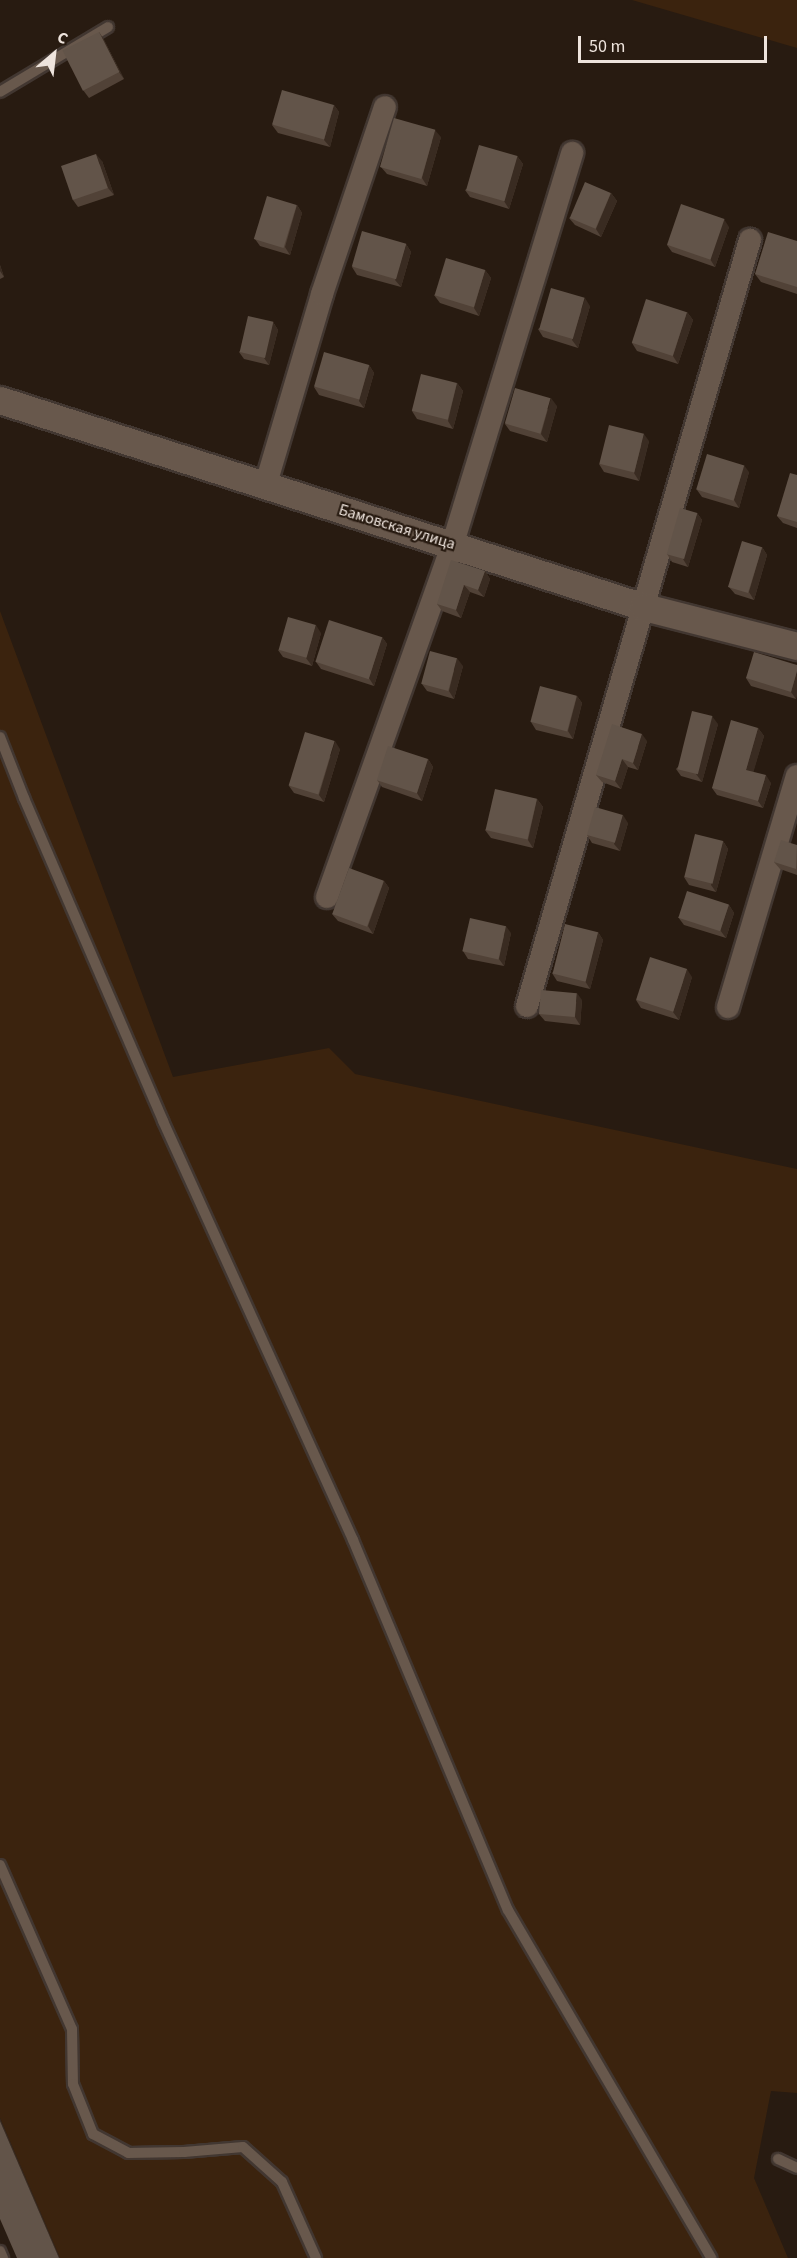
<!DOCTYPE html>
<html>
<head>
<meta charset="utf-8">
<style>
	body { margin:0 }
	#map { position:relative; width:797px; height:2258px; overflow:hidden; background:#281b11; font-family:"Source Sans 3",sans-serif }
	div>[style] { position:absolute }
	.green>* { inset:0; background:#3b230e }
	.roads { filter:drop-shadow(2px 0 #423731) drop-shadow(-2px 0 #423731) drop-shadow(0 2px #423731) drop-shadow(0 -2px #423731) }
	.service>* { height:10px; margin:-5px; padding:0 5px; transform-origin:5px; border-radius:5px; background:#68584c }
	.minor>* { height:22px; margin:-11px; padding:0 11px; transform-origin:11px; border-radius:11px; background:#68584c }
	.tertiary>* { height:27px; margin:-13.5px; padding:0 13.5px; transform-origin:13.5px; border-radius:13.5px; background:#68584c }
	.wall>* { inset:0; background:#514237 }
	.shaded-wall>* { inset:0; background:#392b21 }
	.building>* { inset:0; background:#625449; transform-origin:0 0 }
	span { translate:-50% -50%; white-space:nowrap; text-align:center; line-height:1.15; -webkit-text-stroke:4.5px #281b11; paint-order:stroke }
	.street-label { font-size:16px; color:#eee4dd }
	.north { position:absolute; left:24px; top:24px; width:60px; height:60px; -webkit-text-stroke:4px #281b11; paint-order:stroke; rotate:28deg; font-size:16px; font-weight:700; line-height:24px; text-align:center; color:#eee4dd }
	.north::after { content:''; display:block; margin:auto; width:21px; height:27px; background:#eee4dd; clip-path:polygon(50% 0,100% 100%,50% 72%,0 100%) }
	.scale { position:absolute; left:578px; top:36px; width:189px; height:27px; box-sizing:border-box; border:3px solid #eee4dd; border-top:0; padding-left:8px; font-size:18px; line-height:21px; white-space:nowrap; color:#eee4dd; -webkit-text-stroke:4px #281b11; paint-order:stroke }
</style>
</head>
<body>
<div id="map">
	<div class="green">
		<i style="clip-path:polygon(632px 0,797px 0,797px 48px)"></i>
		<i style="clip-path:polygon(0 611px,173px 1077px,329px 1048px,355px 1074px,797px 1169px,797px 2093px,771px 2091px,754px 2178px,788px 2258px,60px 2258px,0 2118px)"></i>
	</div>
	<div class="roads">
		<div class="service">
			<i style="left:0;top:92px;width:126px;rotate:-31deg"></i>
			<i style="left:0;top:737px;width:66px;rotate:68.5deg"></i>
			<i style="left:24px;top:798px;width:352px;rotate:66.7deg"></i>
			<i style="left:163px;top:1121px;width:460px;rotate:65.6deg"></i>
			<i style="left:353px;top:1540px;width:401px;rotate:67.3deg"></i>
			<i style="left:508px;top:1910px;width:403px;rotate:59.7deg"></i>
			<i style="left:0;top:1865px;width:179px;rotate:66.3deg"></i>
			<i style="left:72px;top:2029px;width:55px;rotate:89deg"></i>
			<i style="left:73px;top:2084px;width:54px;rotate:68.2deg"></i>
			<i style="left:93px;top:2134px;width:40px;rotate:28deg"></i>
			<i style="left:128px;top:2153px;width:56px;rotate:-1deg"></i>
			<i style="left:184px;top:2152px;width:59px;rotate:-4.8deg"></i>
			<i style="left:243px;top:2147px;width:52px;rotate:41.9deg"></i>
			<i style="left:282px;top:2182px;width:83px;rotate:65.9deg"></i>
			<i style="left:778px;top:2159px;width:21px;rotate:25deg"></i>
			<i style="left:0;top:2251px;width:8px;rotate:67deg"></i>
		</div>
		<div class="minor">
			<i style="left:265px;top:487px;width:201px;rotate:-73.5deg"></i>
			<i style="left:322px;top:294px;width:197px;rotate:-71.4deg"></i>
			<i style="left:327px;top:897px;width:376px;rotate:-70.4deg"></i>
			<i style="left:453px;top:543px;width:408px;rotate:-73deg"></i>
			<i style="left:527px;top:1006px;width:798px;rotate:-73.77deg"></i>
			<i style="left:728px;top:1007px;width:241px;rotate:-73.4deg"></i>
		</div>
		<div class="tertiary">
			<i style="left:0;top:400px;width:676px;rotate:17.82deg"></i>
			<i style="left:644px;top:607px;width:158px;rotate:14.3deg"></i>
		</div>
	</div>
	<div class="wall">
		<i style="clip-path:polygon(99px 32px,104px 40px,124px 79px,89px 98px,83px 90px)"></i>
		<i style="clip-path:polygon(334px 105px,339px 112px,330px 147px,278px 133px,272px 125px)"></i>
		<i style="clip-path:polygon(441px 137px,427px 186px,387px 174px,381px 167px)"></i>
		<i style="clip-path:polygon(517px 156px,523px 164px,509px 209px,470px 197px,465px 190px)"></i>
		<i style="clip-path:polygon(102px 161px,114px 195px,78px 207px,73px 200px)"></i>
		<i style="clip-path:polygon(611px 193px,617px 201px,601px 237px,575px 225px,569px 218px)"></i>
		<i style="clip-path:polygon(297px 205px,302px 213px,290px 255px,260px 246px,255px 239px)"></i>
		<i style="clip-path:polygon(729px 227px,715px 267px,672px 252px,667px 245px)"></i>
		<i style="clip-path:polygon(797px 241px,797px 294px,761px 282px,755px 274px)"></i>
		<i style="clip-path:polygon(406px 244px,411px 252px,401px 287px,357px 275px,352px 267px)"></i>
		<i style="clip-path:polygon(0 265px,4px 277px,0 279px)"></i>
		<i style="clip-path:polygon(485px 270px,491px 278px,479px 316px,440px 303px,434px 295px)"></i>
		<i style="clip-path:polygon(590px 306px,578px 348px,543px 337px,538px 329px)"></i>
		<i style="clip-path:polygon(687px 312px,693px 320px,678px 364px,637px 351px,632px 343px)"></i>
		<i style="clip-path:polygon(273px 322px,278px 330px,269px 365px,244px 359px,239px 352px)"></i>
		<i style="clip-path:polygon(369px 365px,374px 373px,364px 408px,319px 395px,314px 387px)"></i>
		<i style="clip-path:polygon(457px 383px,463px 391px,453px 429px,417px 419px,412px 411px)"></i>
		<i style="clip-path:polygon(557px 406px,547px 442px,510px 431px,505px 424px)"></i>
		<i style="clip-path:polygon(649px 441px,639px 481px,604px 472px,599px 464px)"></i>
		<i style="clip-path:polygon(749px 472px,739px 508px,702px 497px,697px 490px)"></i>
		<i style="clip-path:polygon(797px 475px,797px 528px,783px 523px,777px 516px)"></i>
		<i style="clip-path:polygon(697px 513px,702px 520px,688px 567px,672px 562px,667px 554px)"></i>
		<i style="clip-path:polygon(762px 547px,767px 555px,754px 600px,735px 594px,729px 587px)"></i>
		<i style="clip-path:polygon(485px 571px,490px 579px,484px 597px,470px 592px,461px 618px,442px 611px,437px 604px)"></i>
		<i style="clip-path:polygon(321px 633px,312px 666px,283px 657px,278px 650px)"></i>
		<i style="clip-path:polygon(382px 637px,387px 644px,374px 686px,321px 669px,316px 662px)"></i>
		<i style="clip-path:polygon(797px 665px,796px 699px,751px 686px,746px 678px)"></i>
		<i style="clip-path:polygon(463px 666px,454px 699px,427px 691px,422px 684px)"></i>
		<i style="clip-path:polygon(577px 696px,582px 703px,573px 739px,536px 730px,531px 722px)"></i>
		<i style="clip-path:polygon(718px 724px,702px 782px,681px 776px,676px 769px)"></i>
		<i style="clip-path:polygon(758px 728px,764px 736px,753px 772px,771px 783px,763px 808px,717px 795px,712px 788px)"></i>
		<i style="clip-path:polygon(647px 741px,638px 770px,628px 767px,621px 789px,602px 782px,596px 775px)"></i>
		<i style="clip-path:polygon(340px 749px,324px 802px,294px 793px,289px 786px)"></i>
		<i style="clip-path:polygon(428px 759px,433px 767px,422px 801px,382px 787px,377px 780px)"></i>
		<i style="clip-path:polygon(537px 799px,543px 807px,533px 848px,491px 838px,485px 830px)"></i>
		<i style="clip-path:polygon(628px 823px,620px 851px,592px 843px,587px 835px)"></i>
		<i style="clip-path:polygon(723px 841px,728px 849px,716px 892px,689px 885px,684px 877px)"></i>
		<i style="clip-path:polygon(797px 845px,797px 875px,780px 869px,774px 862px)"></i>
		<i style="clip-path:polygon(384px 881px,389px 888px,373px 934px,338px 921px,332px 914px)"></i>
		<i style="clip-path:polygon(729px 905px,734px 913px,726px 938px,684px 925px,678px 917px)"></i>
		<i style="clip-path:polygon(598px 932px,603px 940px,590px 989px,557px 981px,552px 973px)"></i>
		<i style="clip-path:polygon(511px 933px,504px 966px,468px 959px,463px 951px)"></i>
		<i style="clip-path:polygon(692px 977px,679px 1020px,641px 1008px,636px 1000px)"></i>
		<i style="clip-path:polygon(582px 1000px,580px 1025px,545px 1021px,539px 1014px)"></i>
	</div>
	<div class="shaded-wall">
		<i style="clip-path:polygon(99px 32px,104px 40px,124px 79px,119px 72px)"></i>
		<i style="clip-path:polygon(334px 105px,339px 112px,330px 147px,324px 140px)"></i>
		<i style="clip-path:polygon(435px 130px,441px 137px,427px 186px,422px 178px)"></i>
		<i style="clip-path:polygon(96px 154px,102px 161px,114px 195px,108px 188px)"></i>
		<i style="clip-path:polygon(517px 156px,523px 164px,509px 209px,504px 201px)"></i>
		<i style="clip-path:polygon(611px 193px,617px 201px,601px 237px,596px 229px)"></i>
		<i style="clip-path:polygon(297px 205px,302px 213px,290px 255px,285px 247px)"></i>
		<i style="clip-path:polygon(724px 219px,729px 227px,715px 267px,710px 259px)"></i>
		<i style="clip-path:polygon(406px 244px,411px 252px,401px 287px,395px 280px)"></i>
		<i style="clip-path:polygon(0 265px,4px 277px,0 271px)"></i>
		<i style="clip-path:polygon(485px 270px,491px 278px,479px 316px,474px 308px)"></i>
		<i style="clip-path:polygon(585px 298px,590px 306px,578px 348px,572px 340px)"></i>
		<i style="clip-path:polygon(687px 312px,693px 320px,678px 364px,673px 356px)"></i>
		<i style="clip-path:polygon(273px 322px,278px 330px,269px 365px,264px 358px)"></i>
		<i style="clip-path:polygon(369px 365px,374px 373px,364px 408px,359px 401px)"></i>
		<i style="clip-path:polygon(457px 383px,463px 391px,453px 429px,448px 421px)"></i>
		<i style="clip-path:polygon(551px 398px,557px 406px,547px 442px,541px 434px)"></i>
		<i style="clip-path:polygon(644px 434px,649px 441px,639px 481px,634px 473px)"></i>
		<i style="clip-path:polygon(744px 465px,749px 472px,739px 508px,734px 500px)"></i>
		<i style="clip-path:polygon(697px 513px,702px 520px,688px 567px,683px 559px)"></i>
		<i style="clip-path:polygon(762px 547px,767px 555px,754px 600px,749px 592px)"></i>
		<i style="clip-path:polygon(485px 571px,490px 579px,484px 597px,478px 590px)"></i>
		<i style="clip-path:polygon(464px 585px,470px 592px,461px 618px,456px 610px)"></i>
		<i style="clip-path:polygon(316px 625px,321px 633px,312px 666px,306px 658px)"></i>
		<i style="clip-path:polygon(382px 637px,387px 644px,374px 686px,369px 678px)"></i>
		<i style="clip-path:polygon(457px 658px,463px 666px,454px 699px,449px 691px)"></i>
		<i style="clip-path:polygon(797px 671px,797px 696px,796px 699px,791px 692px)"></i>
		<i style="clip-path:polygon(577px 696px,582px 703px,573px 739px,568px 731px)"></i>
		<i style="clip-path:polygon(712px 716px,718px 724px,702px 782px,696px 774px)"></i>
		<i style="clip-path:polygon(758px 728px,764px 736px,752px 777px,746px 770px)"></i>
		<i style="clip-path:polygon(642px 734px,647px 741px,638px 770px,633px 763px)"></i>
		<i style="clip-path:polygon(335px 741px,340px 749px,324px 802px,319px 795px)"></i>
		<i style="clip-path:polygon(428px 759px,433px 767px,422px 801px,417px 793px)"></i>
		<i style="clip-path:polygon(622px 759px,628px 767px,621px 789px,615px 781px)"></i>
		<i style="clip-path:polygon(766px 775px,771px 783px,763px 808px,758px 801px)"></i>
		<i style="clip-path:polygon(537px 799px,543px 807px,533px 848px,528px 840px)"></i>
		<i style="clip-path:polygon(623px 815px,628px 823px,620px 851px,614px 844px)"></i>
		<i style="clip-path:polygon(723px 841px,728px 849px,716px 892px,711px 885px)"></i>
		<i style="clip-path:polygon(384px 881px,389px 888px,373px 934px,368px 926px)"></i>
		<i style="clip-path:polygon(729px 905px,734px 913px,726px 938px,720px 930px)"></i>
		<i style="clip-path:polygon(506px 926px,511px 933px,504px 966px,499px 959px)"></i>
		<i style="clip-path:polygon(598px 932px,603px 940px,590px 989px,585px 981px)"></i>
		<i style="clip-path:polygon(687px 969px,692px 977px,679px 1020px,673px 1012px)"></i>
		<i style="clip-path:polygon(577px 993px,582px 1000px,580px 1025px,575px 1017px)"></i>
		<i style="clip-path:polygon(0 2118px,60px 2258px,59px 2258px,0 2121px)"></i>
	</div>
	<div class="building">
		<i style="left:99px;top:32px;width:45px;height:41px;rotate:63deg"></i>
		<i style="left:282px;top:90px;width:54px;height:36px;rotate:16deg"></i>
		<i style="left:394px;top:118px;width:43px;height:51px;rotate:16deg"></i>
		<i style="left:479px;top:145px;width:40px;height:47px;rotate:16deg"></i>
		<i style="left:96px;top:154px;width:36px;height:37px;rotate:71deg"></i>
		<i style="left:585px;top:182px;width:28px;height:39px;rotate:23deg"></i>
		<i style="left:267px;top:196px;width:31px;height:45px;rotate:17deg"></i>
		<i style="left:681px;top:204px;width:46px;height:43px;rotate:19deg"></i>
		<i style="left:362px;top:231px;width:46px;height:37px;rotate:16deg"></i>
		<i style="clip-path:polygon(768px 232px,797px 241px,797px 287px,755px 274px)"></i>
		<i style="left:446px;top:258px;width:41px;height:39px;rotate:17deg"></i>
		<i style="left:551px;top:288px;width:35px;height:43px;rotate:16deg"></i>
		<i style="left:646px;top:299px;width:43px;height:46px;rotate:18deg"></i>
		<i style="left:248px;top:316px;width:26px;height:37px;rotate:13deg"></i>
		<i style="left:324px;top:352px;width:47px;height:36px;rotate:16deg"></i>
		<i style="left:421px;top:374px;width:37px;height:38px;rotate:14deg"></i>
		<i style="left:515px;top:388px;width:37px;height:37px;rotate:16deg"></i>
		<i style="left:609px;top:425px;width:36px;height:40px;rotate:14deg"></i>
		<i style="left:707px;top:454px;width:39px;height:37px;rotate:17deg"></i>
		<i style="clip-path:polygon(790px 473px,797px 475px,797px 522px,777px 516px)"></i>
		<i style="left:680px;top:508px;width:18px;height:48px;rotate:16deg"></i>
		<i style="left:742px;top:541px;width:21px;height:48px;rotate:17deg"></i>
		<i style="clip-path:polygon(451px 560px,485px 571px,478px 590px,464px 585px,456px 610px,437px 604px)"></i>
		<i style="left:288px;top:617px;width:29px;height:34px;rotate:16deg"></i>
		<i style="left:329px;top:620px;width:56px;height:44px;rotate:18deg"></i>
		<i style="left:430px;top:651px;width:28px;height:34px;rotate:15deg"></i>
		<i style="clip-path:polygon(754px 652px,797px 665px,797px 671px,791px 692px,746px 678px)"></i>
		<i style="left:540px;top:686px;width:38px;height:37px;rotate:15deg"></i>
		<i style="left:692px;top:711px;width:21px;height:60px;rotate:14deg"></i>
		<i style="clip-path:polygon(731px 720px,758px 728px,746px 770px,766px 775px,758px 801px,712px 788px)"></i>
		<i style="clip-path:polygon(612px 724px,642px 734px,633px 763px,622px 759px,615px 781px,596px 775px)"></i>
		<i style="left:305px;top:732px;width:31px;height:56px;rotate:17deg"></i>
		<i style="left:388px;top:746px;width:42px;height:36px;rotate:18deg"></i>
		<i style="left:495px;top:789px;width:43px;height:42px;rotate:13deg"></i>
		<i style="left:595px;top:807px;width:29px;height:29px;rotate:16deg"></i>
		<i style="left:695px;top:834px;width:29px;height:44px;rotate:14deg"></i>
		<i style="clip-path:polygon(781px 840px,797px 845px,796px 869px,774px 862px)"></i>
		<i style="left:349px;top:868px;width:37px;height:49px;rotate:20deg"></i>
		<i style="left:687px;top:891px;width:44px;height:28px;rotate:18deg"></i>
		<i style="left:470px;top:918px;width:37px;height:34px;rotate:13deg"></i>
		<i style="left:565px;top:924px;width:34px;height:51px;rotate:14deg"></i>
		<i style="left:650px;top:957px;width:39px;height:45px;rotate:18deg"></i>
		<i style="left:541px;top:990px;width:36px;height:24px;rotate:5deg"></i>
		<i style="clip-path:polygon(0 2121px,59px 2258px,17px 2258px,0 2219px)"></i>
	</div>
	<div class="street-label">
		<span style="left:397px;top:527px;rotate:17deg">Бамовская улица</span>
	</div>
	<div class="north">С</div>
	<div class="scale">50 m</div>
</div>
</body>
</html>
